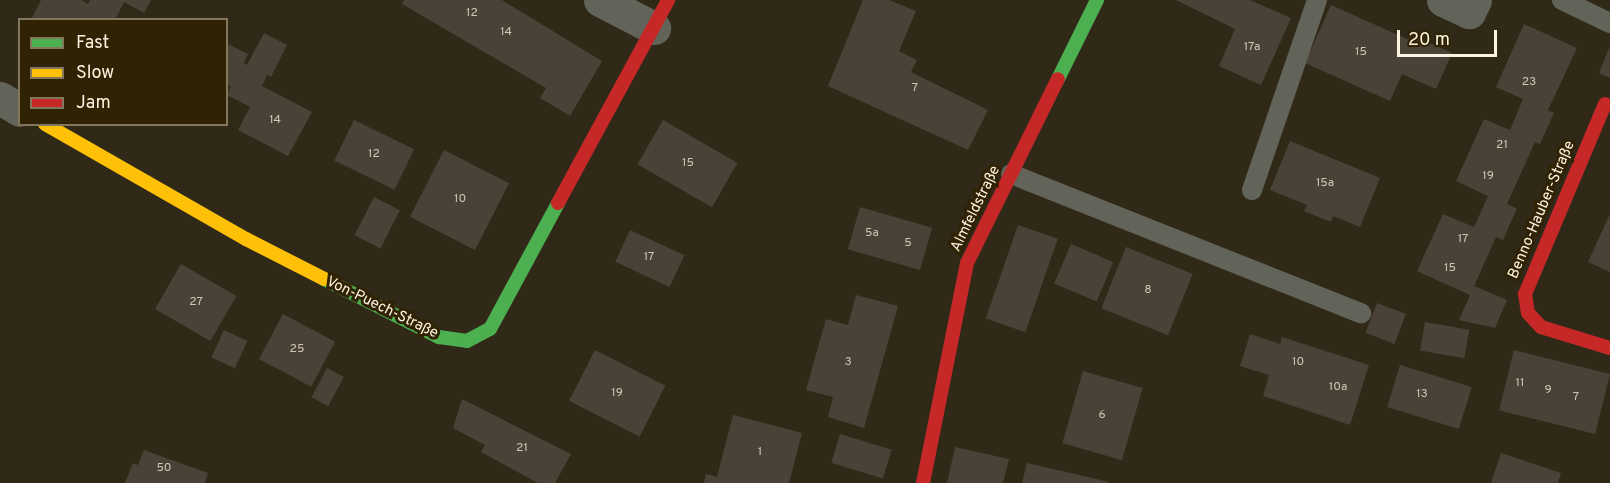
<!DOCTYPE html>
<html>
<head>
<meta charset="utf-8">
<style>
	body { margin:0 }
	#map { position:relative; width:1610px; height:483px; overflow:hidden; background:#302918; font-family:Overpass,sans-serif }
	div>[style] { position:absolute }
	.building>* { inset:0; background:#4a4236; transform-origin:0 0 }
	.lane>* { height:20px; margin:-10px; padding:0 10px; transform-origin:10px; border-radius:10px; background:#636459 }
	.street>* { height:33px; margin:-16.5px; padding:0 16.5px; transform-origin:16.5px; border-radius:16.5px; background:#636459 }
	.fast>* { height:14px; margin:-7px; padding:0 7px; transform-origin:7px; border-radius:7px; background:#4caf50 }
	.slow>* { height:14px; margin:-7px; padding:0 7px; transform-origin:7px; border-radius:7px; background:#ffc107 }
	.jam>* { height:14px; margin:-7px; padding:0 7px; transform-origin:7px; border-radius:7px; background:#c62828 }
	span { translate:-50% -50%; white-space:nowrap; text-align:center; line-height:1.15; -webkit-text-stroke:6px #302304; paint-order:stroke }
	.number-label { font-size:12px; color:#d0c7b7 }
	.number-label span { -webkit-text-stroke-width:0 }
	.street-label { font-size:15px; color:#fcf3e2 }
	.legend { position:absolute; left:18px; top:18px; width:210px; height:108px; box-sizing:border-box; background:#302304; border:2px solid #82765d; margin:0; padding:8px 10px; list-style:none; font-size:18px; color:#fcf3e2 }
	.legend li { display:flex; align-items:center; gap:12px; height:30px }
	.legend b { width:30px; border:2px solid #82765d }
	.scale { position:absolute; left:1397px; top:30px; width:100px; height:27px; box-sizing:border-box; border:3px solid #fcf3e2; border-top:0; padding-left:8px; font-size:18px; line-height:21px; white-space:nowrap; color:#fcf3e2; -webkit-text-stroke:4px #302304; paint-order:stroke }
</style>
</head>
<body>
<div id="map">
	<div class="building">
		<i style="clip-path:polygon(41px 0,81px 0,88px 4px,90px 0,151px 0,144px 13px,124px 2px,115px 20px,31px 20px)"></i>
		<i style="clip-path:polygon(404px 0,502px 0,602px 61px,570px 116px,540px 98px,546px 88px,402px 4px)"></i>
		<i style="clip-path:polygon(863px 0,889px 0,916px 11px,899px 51px,917px 60px,911px 72px,988px 110px,968px 150px,828px 86px)"></i>
		<i style="clip-path:polygon(1176px 0,1250px 0,1291px 18px,1261px 85px,1219px 66px,1235px 29px)"></i>
		<i style="clip-path:polygon(1331px 5px,1416px 43px,1418px 38px,1452px 53px,1436px 89px,1402px 74px,1390px 101px,1305px 63px)"></i>
		<i style="clip-path:polygon(1524px 24px,1577px 48px,1548px 110px,1554px 113px,1540px 144px,1535px 142px,1507px 204px,1517px 209px,1510px 224px,1503px 240px,1496px 237px,1474px 286px,1507px 300px,1495px 328px,1459px 320px,1470px 295px,1417px 271px,1443px 214px,1474px 227px,1488px 196px,1456px 181px,1484px 119px,1510px 130px,1523px 99px,1496px 87px)"></i>
		<i style="clip-path:polygon(264px 33px,287px 45px,271px 77px,267px 75px,262px 86px,312px 112px,288px 156px,238px 130px,250px 107px,227px 95px,231px 86px,226px 84px,226px 43px,248px 54px,244px 63px,247px 65px)"></i>
		<i style="clip-path:polygon(1610px 46px,1610px 78px,1599px 73px)"></i>
		<i style="left:354px;top:120px;width:67px;height:45px;rotate:26deg"></i>
		<i style="left:663px;top:120px;width:86px;height:51px;rotate:30deg"></i>
		<i style="clip-path:polygon(1290px 141px,1380px 178px,1360px 227px,1333px 216px,1331px 222px,1304px 211px,1307px 205px,1270px 190px)"></i>
		<i style="left:444px;top:150px;width:73px;height:75px;rotate:27deg"></i>
		<i style="left:374px;top:197px;width:29px;height:43px;rotate:27deg"></i>
		<i style="left:860px;top:207px;width:75px;height:44px;rotate:16deg"></i>
		<i style="clip-path:polygon(1610px 214px,1610px 272px,1588px 262px)"></i>
		<i style="left:1018px;top:225px;width:42px;height:99px;rotate:19deg"></i>
		<i style="left:630px;top:230px;width:60px;height:35px;rotate:25deg"></i>
		<i style="left:1071px;top:244px;width:46px;height:43px;rotate:23deg"></i>
		<i style="left:1126px;top:247px;width:72px;height:66px;rotate:22deg"></i>
		<i style="left:181px;top:264px;width:64px;height:52px;rotate:30deg"></i>
		<i style="clip-path:polygon(856px 295px,898px 306px,864px 428px,828px 417px,833px 397px,806px 390px,826px 319px,848px 325px)"></i>
		<i style="left:1377px;top:303px;width:31px;height:32px;rotate:21deg"></i>
		<i style="left:283px;top:314px;width:59px;height:51px;rotate:28deg"></i>
		<i style="left:1425px;top:322px;width:45px;height:29px;rotate:10deg"></i>
		<i style="left:224px;top:330px;width:26px;height:30px;rotate:25deg"></i>
		<i style="clip-path:polygon(1250px 334px,1280px 344px,1282px 337px,1369px 365px,1350px 425px,1263px 396px,1269px 375px,1240px 366px)"></i>
		<i style="left:595px;top:350px;width:79px;height:57px;rotate:27deg"></i>
		<i style="left:1514px;top:350px;width:99px;height:62px;rotate:14deg"></i>
		<i style="left:1400px;top:365px;width:75px;height:44px;rotate:17deg"></i>
		<i style="left:327px;top:368px;width:19px;height:33px;rotate:28deg"></i>
		<i style="left:1083px;top:371px;width:62px;height:75px;rotate:16deg"></i>
		<i style="clip-path:polygon(462px 399px,571px 454px,555px 483px,538px 483px,481px 452px,485px 445px,453px 428px)"></i>
		<i style="clip-path:polygon(733px 415px,802px 433px,789px 483px,704px 483px,706px 474px,717px 477px)"></i>
		<i style="left:840px;top:434px;width:54px;height:30px;rotate:17deg"></i>
		<i style="clip-path:polygon(955px 447px,1009px 459px,1003px 483px,947px 483px)"></i>
		<i style="clip-path:polygon(144px 450px,208px 473px,205px 483px,125px 483px,133px 463px,138px 465px)"></i>
		<i style="clip-path:polygon(1501px 453px,1561px 473px,1558px 483px,1491px 483px)"></i>
		<i style="clip-path:polygon(1027px 463px,1109px 482px,1109px 483px,1022px 483px)"></i>
	</div>
	<div class="lane">
		<i style="left:1562px;top:0;width:53px;rotate:25.6deg"></i>
		<i style="left:1011px;top:174px;width:377px;rotate:21.7deg"></i>
		<i style="left:1252px;top:190px;width:201px;rotate:-71.1deg"></i>
	</div>
	<div class="street">
		<i style="left:600px;top:0;width:61px;rotate:27.4deg"></i>
		<i style="left:1443px;top:0;width:29px;rotate:25deg"></i>
		<i style="left:1469px;top:12px;width:13px;rotate:-63deg"></i>
		<i style="left:0;top:98px;width:23px;rotate:31deg"></i>
	</div>
	<div class="fast">
		<i style="left:1058px;top:79px;width:88px;rotate:-63.7deg"></i>
		<i style="left:324px;top:279px;width:129px;rotate:26.8deg"></i>
		<i style="left:439px;top:337px;width:28px;rotate:8deg"></i>
		<i style="left:467px;top:341px;width:26px;rotate:-28deg"></i>
		<i style="left:490px;top:329px;width:143px;rotate:-61.6deg"></i>
	</div>
	<div class="slow">
		<i style="left:45px;top:124px;width:232px;rotate:29.8deg"></i>
		<i style="left:246px;top:239px;width:88px;rotate:27.1deg"></i>
	</div>
	<div class="jam">
		<i style="left:1605px;top:104px;width:206px;rotate:112.8deg"></i>
		<i style="left:1525px;top:294px;width:19px;rotate:81deg"></i>
		<i style="left:1528px;top:313px;width:19px;rotate:47deg"></i>
		<i style="left:1541px;top:327px;width:72px;rotate:16.9deg"></i>
		<i style="left:558px;top:203px;width:231px;rotate:-61.5deg"></i>
		<i style="left:923px;top:483px;width:224px;rotate:-78.7deg"></i>
		<i style="left:967px;top:263px;width:205px;rotate:-63.7deg"></i>
	</div>
	<div class="number-label">
		<span style="left:472px;top:14px">12</span>
		<span style="left:506px;top:33px">14</span>
		<span style="left:1252px;top:48px">17a</span>
		<span style="left:1361px;top:53px">15</span>
		<span style="left:1529px;top:83px">23</span>
		<span style="left:915px;top:89px">7</span>
		<span style="left:275px;top:121px">14</span>
		<span style="left:1502px;top:146px">21</span>
		<span style="left:374px;top:155px">12</span>
		<span style="left:688px;top:164px">15</span>
		<span style="left:1488px;top:177px">19</span>
		<span style="left:1325px;top:184px">15a</span>
		<span style="left:460px;top:200px">10</span>
		<span style="left:872px;top:234px">5a</span>
		<span style="left:1463px;top:240px">17</span>
		<span style="left:908px;top:244px">5</span>
		<span style="left:649px;top:258px">17</span>
		<span style="left:1450px;top:269px">15</span>
		<span style="left:1148px;top:291px">8</span>
		<span style="left:196px;top:303px">27</span>
		<span style="left:297px;top:350px">25</span>
		<span style="left:848px;top:363px">3</span>
		<span style="left:1298px;top:363px">10</span>
		<span style="left:1520px;top:384px">11</span>
		<span style="left:1338px;top:388px">10a</span>
		<span style="left:1548px;top:391px">9</span>
		<span style="left:617px;top:394px">19</span>
		<span style="left:1422px;top:395px">13</span>
		<span style="left:1576px;top:398px">7</span>
		<span style="left:1102px;top:416px">6</span>
		<span style="left:522px;top:449px">21</span>
		<span style="left:760px;top:453px">1</span>
		<span style="left:164px;top:469px">50</span>
	</div>
	<div class="street-label">
		<span style="left:976px;top:209px;rotate:-64deg">Almfeldstraße</span>
		<span style="left:1542px;top:210px;rotate:-67deg">Benno-Hauber-Straße</span>
		<span style="left:382px;top:308px;rotate:26deg">Von-Puech-Straße</span>
	</div>
	<ul class="legend">
	<li><b style="height:8px;background:#4caf50"></b>Fast</li>
	<li><b style="height:8px;background:#ffc107"></b>Slow</li>
	<li><b style="height:8px;background:#c62828"></b>Jam</li>
	</ul>
	<div class="scale">20 m</div>
</div>
</body>
</html>
